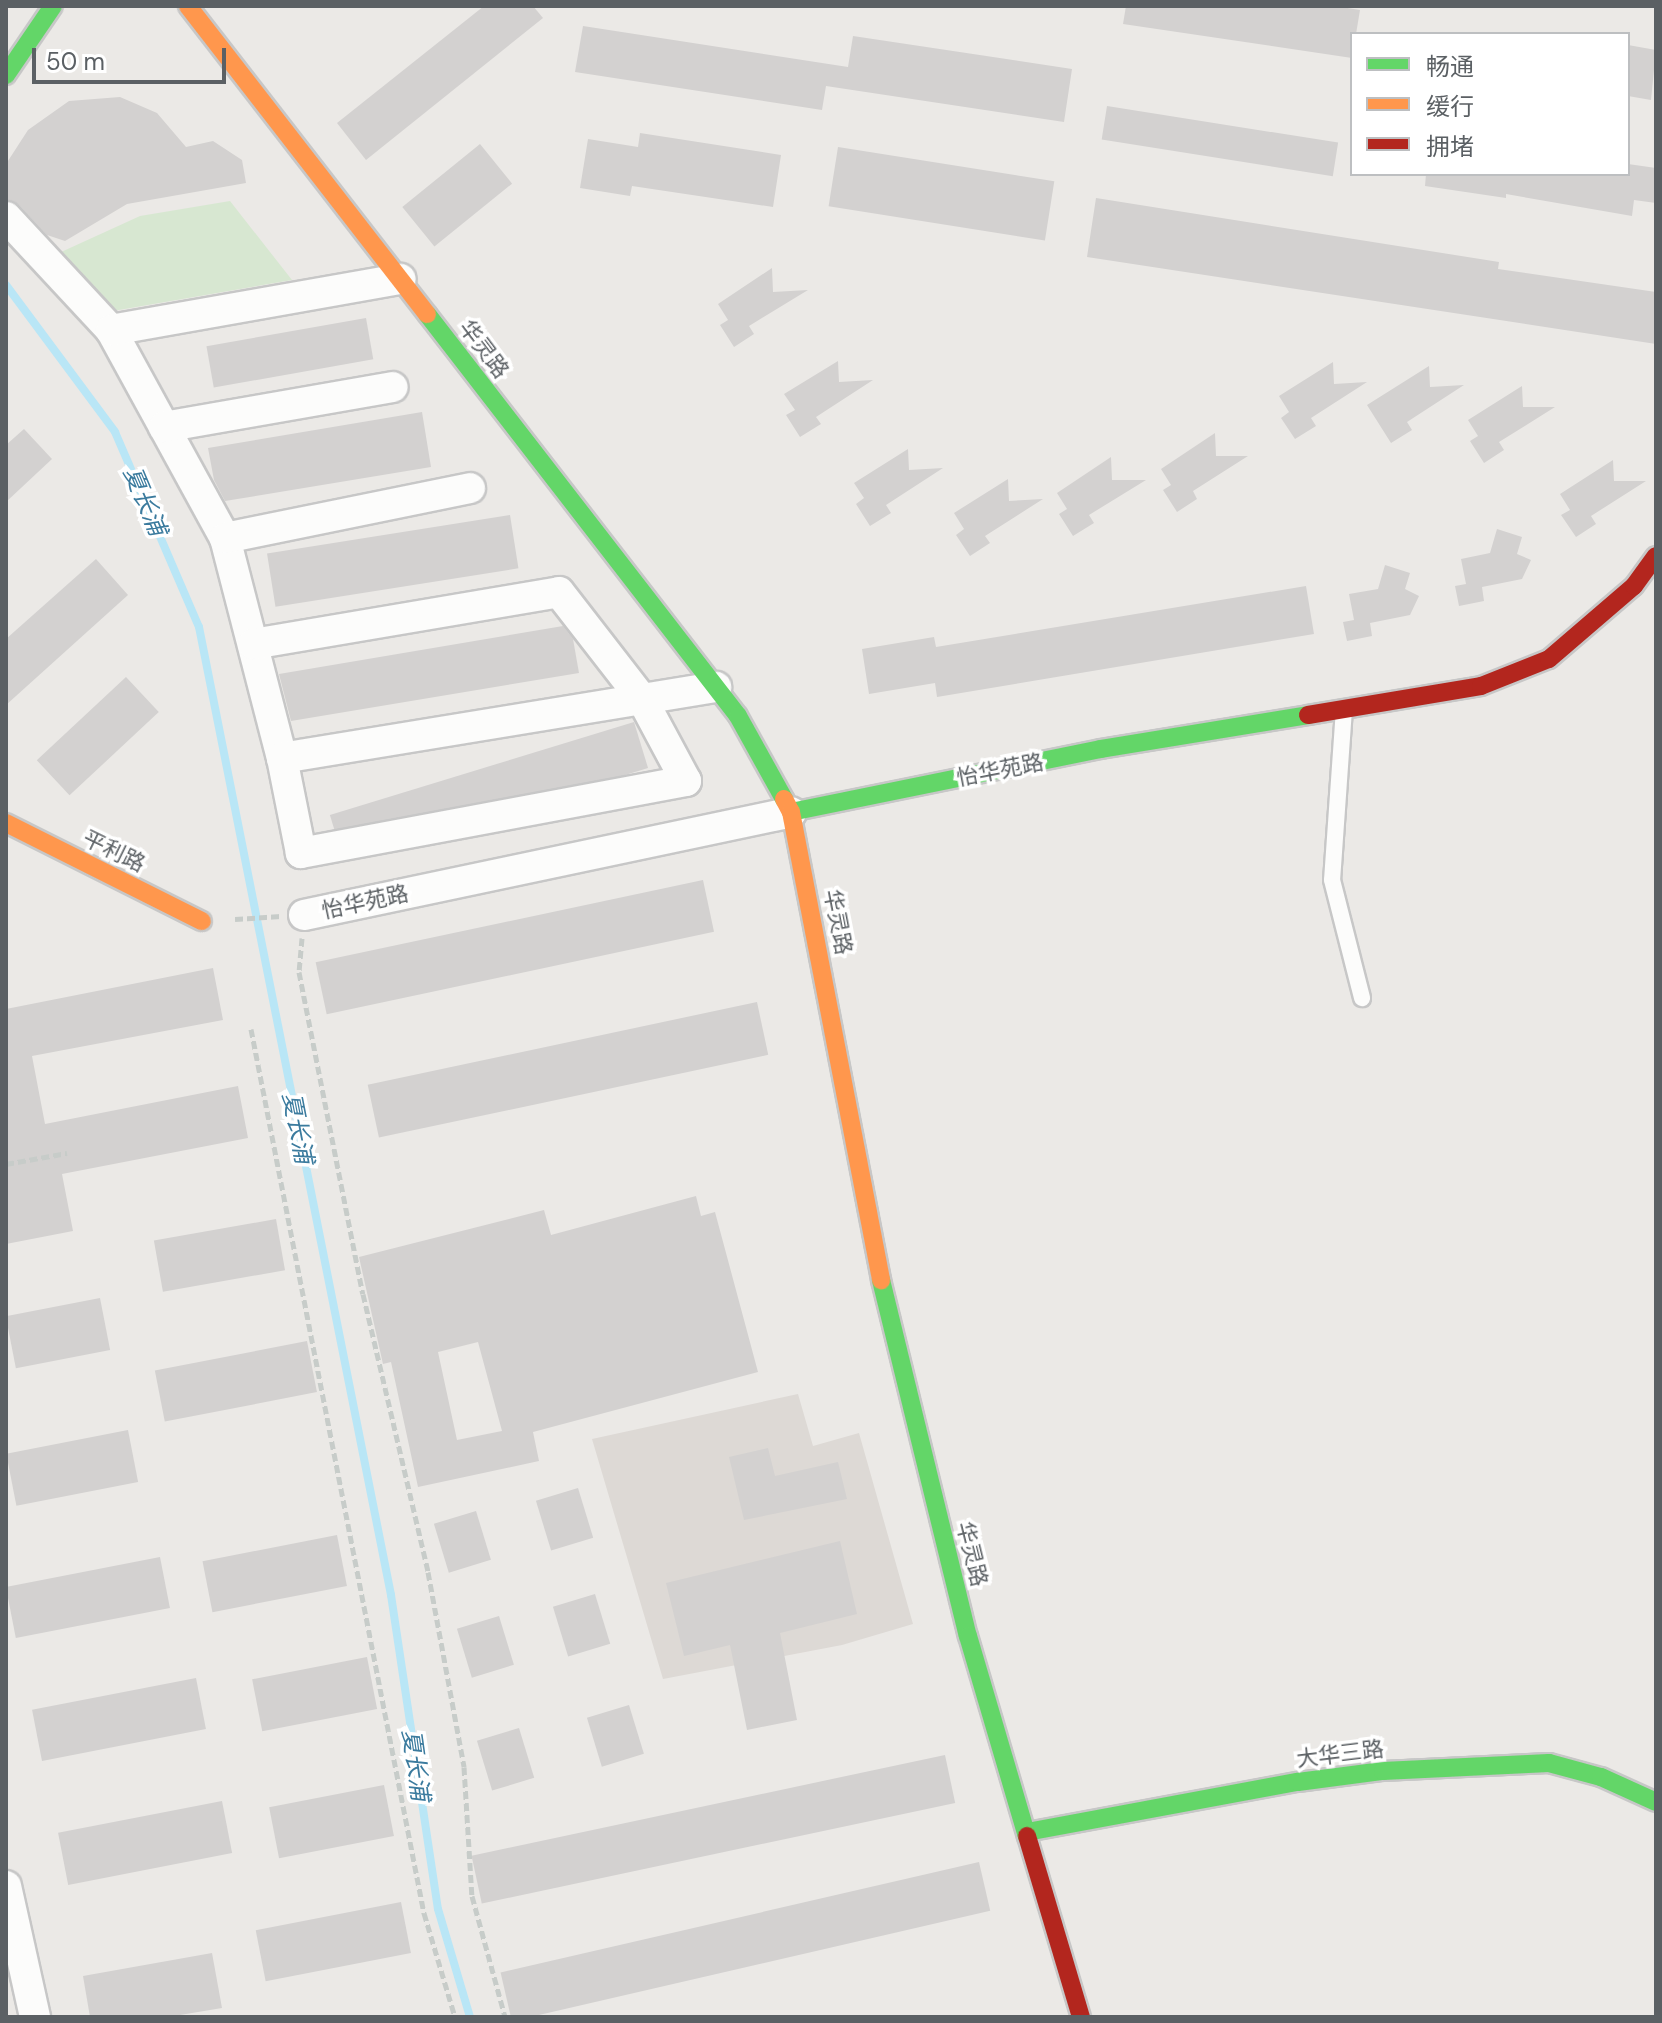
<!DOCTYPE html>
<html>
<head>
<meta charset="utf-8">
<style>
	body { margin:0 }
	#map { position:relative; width:1662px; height:2023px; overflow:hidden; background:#ebe9e6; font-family:"DM Sans","Noto Sans SC",sans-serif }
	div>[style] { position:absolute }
	.education>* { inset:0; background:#ddd9d5 }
	.green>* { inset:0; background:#d7e7d1 }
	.stream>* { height:8px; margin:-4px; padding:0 4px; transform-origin:4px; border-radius:4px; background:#b9e6f6 }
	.building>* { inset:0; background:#d3d1d0; transform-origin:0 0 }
	.path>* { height:5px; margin-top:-2.5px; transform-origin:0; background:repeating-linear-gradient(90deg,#c7ccc9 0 8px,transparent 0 12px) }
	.roads { filter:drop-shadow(2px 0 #c7c7c7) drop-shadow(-2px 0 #c7c7c7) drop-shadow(0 2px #c7c7c7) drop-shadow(0 -2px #c7c7c7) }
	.lane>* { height:16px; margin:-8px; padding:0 8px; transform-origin:8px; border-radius:8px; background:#fcfcfb }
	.street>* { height:30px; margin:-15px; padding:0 15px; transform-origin:15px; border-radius:15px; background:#fcfcfb }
	.fast>* { height:18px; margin:-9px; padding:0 9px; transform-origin:9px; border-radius:9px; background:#63d668 }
	.slow>* { height:18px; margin:-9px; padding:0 9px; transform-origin:9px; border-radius:9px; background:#ff974d }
	.jam>* { height:18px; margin:-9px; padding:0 9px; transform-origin:9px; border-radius:9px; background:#b3261e }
	span { translate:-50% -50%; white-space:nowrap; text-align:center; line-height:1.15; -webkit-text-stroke:7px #fff; paint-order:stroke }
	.street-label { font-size:22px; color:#5b6064 }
	.water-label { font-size:24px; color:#3b7b9e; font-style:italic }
	.frame { position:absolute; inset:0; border:8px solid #5b6064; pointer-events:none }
	.legend { position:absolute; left:1350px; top:32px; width:280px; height:144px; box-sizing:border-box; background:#fff; border:2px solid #bdbfc1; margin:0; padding:10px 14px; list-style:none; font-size:24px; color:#5b6064 }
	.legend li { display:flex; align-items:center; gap:16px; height:40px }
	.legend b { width:40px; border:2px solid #bdbfc1 }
	.scale { position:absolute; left:32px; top:48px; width:194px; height:36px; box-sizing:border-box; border:4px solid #5b6064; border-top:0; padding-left:10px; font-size:24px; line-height:28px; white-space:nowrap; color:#5b6064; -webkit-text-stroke:6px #fff; paint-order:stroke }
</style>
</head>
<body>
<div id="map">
	<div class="education">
		<i style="clip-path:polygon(798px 1394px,813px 1446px,859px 1433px,913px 1624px,842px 1645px,663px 1679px,592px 1439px)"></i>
	</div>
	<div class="green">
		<i style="clip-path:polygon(230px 201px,292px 280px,113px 311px,59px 253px,140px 216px)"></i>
	</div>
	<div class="stream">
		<i style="left:6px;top:285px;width:183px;rotate:53.4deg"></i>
		<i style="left:115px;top:432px;width:212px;rotate:66.7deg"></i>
		<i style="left:199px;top:627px;width:987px;rotate:78.78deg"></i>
		<i style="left:391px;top:1595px;width:317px;rotate:81.5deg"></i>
		<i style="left:438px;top:1909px;width:113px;rotate:73.5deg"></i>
	</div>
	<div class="building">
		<i style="clip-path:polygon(484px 6px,533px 6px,543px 18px,366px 160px,337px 123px)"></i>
		<i style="clip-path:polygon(1126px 6px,1335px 6px,1360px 10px,1352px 58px,1123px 24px)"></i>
		<i style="clip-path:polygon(583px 26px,848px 67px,853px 36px,1072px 69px,1064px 122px,826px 86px,822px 110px,575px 72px)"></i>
		<i style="clip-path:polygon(1628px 45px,1656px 50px,1651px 100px,1628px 96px)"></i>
		<i style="clip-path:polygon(120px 97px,157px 113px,186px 147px,213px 141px,242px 160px,246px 183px,127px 204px,65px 241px,47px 235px,19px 205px,6px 200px,6px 164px,28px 130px,69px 101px)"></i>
		<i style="left:1107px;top:106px;width:234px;height:34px;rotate:9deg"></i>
		<i style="clip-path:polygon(640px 133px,781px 155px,773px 207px,632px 186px,630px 196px,580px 188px,588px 139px,638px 147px)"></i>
		<i style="left:480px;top:144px;width:51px;height:100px;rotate:51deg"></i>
		<i style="left:838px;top:147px;width:219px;height:60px;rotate:9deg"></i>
		<i style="clip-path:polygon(1628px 164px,1656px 168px,1656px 203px,1634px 200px,1632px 216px,1506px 194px,1506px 198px,1425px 186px,1426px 174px,1628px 174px)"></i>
		<i style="clip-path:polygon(1096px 198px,1499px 262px,1498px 269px,1656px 292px,1656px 344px,1087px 257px)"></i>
		<i style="clip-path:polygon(772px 268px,773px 292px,808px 290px,749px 326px,754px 334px,734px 347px,720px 325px,728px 320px,718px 304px)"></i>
		<i style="left:366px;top:318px;width:42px;height:162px;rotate:80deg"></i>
		<i style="clip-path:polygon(838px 361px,839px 382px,873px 380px,816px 417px,821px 424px,800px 437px,786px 415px,795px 410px,784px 394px)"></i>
		<i style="clip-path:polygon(1333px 362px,1334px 384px,1367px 382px,1311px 418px,1316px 426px,1295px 439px,1281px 418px,1289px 412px,1279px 396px)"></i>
		<i style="clip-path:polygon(1429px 366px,1430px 387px,1464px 385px,1407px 422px,1412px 430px,1391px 443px,1367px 405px)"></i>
		<i style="clip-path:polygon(1522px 386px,1523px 407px,1555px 407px,1499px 442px,1504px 450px,1484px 463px,1470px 441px,1478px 436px,1468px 420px)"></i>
		<i style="clip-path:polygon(422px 412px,431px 467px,225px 501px,214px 480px,208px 448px)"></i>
		<i style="clip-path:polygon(24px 429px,52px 459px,6px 502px,6px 445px)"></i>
		<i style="clip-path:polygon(1215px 433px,1216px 456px,1248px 456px,1193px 491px,1197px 499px,1177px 512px,1163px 490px,1171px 485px,1161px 469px)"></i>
		<i style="clip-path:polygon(908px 449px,909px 470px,943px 468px,886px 505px,891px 513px,870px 526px,856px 504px,864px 498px,854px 483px)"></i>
		<i style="clip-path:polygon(1111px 457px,1112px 480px,1146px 480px,1089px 515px,1094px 523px,1073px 536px,1059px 514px,1067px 509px,1057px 493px)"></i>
		<i style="clip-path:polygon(1613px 460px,1614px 481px,1646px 481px,1591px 516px,1596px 524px,1576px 537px,1561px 515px,1570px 510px,1560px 494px)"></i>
		<i style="clip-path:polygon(1008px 479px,1009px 501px,1043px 499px,985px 536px,990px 543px,970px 556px,956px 535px,964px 529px,954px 513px)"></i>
		<i style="left:510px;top:515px;width:54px;height:246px;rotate:81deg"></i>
		<i style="clip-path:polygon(1497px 529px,1522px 537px,1517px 554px,1531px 560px,1522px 579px,1482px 587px,1484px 601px,1459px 606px,1455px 586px,1466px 584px,1461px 559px,1490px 553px)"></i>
		<i style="clip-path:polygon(96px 559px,128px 595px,6px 705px,6px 639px)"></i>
		<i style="clip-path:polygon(1385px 565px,1410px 573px,1405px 589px,1419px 596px,1410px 615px,1370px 623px,1372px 636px,1347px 641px,1343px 622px,1354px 620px,1349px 594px,1378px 589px)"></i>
		<i style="clip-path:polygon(1306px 586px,1314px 634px,937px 697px,935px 683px,869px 694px,862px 649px,934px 637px,936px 647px)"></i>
		<i style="clip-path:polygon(563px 626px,573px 639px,579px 673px,291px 721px,279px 674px)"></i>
		<i style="left:126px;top:677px;width:48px;height:122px;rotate:47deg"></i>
		<i style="left:634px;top:722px;width:48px;height:318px;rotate:73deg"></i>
		<i style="left:703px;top:880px;width:53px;height:396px;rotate:78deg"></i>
		<i style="clip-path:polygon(213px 968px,223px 1020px,32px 1056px,45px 1124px,238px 1086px,248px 1138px,62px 1174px,73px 1231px,6px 1244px,6px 1009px)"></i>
		<i style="left:757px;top:1002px;width:54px;height:398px;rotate:78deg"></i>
		<i style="clip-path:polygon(evenodd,696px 1196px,701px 1216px,715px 1212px,758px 1372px,533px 1432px,539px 1461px,418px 1487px,391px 1362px,383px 1364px,359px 1257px,544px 1210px,551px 1235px,696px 1196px,478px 1342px,502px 1431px,457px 1440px,438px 1352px,478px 1342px)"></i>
		<i style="left:276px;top:1219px;width:52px;height:124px;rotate:80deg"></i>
		<i style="left:100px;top:1298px;width:53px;height:96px;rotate:79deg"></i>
		<i style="left:307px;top:1341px;width:52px;height:155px;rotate:79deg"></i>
		<i style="left:128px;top:1430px;width:53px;height:124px;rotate:79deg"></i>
		<i style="clip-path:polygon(768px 1448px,775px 1476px,838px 1462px,847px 1499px,744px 1520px,729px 1457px)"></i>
		<i style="left:578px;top:1488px;width:52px;height:44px;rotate:73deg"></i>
		<i style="left:476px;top:1511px;width:51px;height:44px;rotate:73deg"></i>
		<i style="left:337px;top:1535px;width:52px;height:137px;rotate:79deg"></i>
		<i style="clip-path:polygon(840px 1541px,857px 1614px,780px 1633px,797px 1720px,747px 1730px,730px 1645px,684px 1656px,666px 1583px)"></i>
		<i style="left:160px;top:1557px;width:52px;height:157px;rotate:79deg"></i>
		<i style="left:595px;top:1594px;width:52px;height:44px;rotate:73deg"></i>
		<i style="left:499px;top:1616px;width:51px;height:44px;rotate:73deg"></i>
		<i style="left:367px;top:1657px;width:53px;height:117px;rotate:79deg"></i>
		<i style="left:196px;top:1678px;width:52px;height:167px;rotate:79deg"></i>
		<i style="left:629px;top:1705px;width:51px;height:44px;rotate:73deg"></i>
		<i style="left:519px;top:1728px;width:52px;height:44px;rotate:73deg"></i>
		<i style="left:945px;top:1755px;width:49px;height:484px;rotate:78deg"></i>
		<i style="left:384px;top:1785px;width:52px;height:117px;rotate:79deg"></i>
		<i style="left:222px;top:1801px;width:53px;height:167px;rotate:79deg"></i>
		<i style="left:979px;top:1862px;width:50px;height:491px;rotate:77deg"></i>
		<i style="left:401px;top:1902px;width:52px;height:148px;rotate:79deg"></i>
		<i style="clip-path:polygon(212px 1953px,222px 2008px,168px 2017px,90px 2017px,83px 1976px)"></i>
	</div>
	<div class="path">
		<i style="left:235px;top:919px;width:46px;rotate:-3.7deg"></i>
		<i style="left:302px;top:938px;width:34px;rotate:95deg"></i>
		<i style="left:299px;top:972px;width:328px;rotate:78.8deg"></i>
		<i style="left:363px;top:1294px;width:285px;rotate:76.8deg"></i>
		<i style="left:428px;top:1572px;width:198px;rotate:79.5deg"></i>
		<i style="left:464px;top:1767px;width:129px;rotate:86.5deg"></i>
		<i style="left:472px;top:1896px;width:125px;rotate:74.7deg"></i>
		<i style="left:251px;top:1029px;width:901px;rotate:78.93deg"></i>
		<i style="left:424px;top:1913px;width:109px;rotate:73.4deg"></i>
		<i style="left:6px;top:1164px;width:62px;rotate:-10.2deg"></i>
	</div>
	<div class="roads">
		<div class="lane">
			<i style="left:1344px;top:709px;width:171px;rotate:94deg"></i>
			<i style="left:1332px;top:880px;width:122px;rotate:75.7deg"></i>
		</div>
		<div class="street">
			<i style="left:6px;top:217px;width:154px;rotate:47.1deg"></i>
			<i style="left:111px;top:330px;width:237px;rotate:61.3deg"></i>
			<i style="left:225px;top:538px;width:227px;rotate:75.5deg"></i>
			<i style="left:282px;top:758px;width:440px;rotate:-9.3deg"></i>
			<i style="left:111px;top:330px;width:294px;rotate:-10deg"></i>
			<i style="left:164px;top:427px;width:232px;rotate:-9.9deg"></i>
			<i style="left:225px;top:538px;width:250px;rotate:-11.5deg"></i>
			<i style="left:253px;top:644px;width:310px;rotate:-9.6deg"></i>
			<i style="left:559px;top:592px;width:135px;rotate:52.2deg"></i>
			<i style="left:642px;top:699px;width:93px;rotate:61.8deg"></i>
			<i style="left:686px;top:781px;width:392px;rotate:169.4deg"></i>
			<i style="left:301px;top:853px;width:97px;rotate:-101.3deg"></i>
			<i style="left:304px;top:915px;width:498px;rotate:-11.9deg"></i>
			<i style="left:6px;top:1886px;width:134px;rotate:77.5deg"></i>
		</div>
		<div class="fast">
			<i style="left:6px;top:75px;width:83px;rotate:-55.7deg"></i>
			<i style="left:427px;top:314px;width:508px;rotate:52.27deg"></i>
			<i style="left:738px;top:716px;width:95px;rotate:61deg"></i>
			<i style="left:791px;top:812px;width:316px;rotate:-11.5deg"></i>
			<i style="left:1101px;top:749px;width:210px;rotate:-9.3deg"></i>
			<i style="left:881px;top:1280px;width:366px;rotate:76.3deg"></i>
			<i style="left:968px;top:1636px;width:209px;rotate:73.6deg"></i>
			<i style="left:1027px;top:1832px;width:276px;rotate:-10.5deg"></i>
			<i style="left:1298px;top:1782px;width:86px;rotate:-7.4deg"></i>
			<i style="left:1383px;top:1771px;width:166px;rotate:-2.8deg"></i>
			<i style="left:1549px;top:1763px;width:54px;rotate:15.1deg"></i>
			<i style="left:1601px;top:1777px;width:60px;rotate:24.4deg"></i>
		</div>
		<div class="slow">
			<i style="left:188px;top:6px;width:390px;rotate:52.2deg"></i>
			<i style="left:784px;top:799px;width:15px;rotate:62deg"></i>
			<i style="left:791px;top:812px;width:477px;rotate:79.1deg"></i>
			<i style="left:6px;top:823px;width:219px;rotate:26.6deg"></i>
		</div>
		<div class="jam">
			<i style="left:1308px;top:715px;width:175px;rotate:-9.5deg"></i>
			<i style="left:1481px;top:686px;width:73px;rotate:-21.7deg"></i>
			<i style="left:1549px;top:659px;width:112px;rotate:-40.7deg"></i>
			<i style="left:1634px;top:586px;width:37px;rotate:-54deg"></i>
			<i style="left:1027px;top:1836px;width:189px;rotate:73.4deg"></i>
		</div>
	</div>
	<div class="street-label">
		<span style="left:484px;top:349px;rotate:53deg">华灵路</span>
		<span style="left:1000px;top:770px;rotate:-11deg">怡华苑路</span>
		<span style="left:114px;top:851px;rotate:26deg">平利路</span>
		<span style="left:365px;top:902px;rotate:-12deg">怡华苑路</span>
		<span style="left:838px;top:922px;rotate:79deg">华灵路</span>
		<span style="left:972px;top:1554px;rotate:76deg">华灵路</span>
		<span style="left:1340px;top:1754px;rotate:-7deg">大华三路</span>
	</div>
	<div class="water-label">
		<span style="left:145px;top:501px;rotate:67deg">夏长浦</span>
		<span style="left:298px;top:1128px;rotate:79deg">夏长浦</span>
		<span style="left:416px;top:1765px;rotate:82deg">夏长浦</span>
	</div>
	<div class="frame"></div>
	<ul class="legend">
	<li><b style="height:10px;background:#63d668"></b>畅通</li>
	<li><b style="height:10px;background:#ff974d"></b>缓行</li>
	<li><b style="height:10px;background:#b3261e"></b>拥堵</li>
	</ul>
	<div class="scale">50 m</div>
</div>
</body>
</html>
